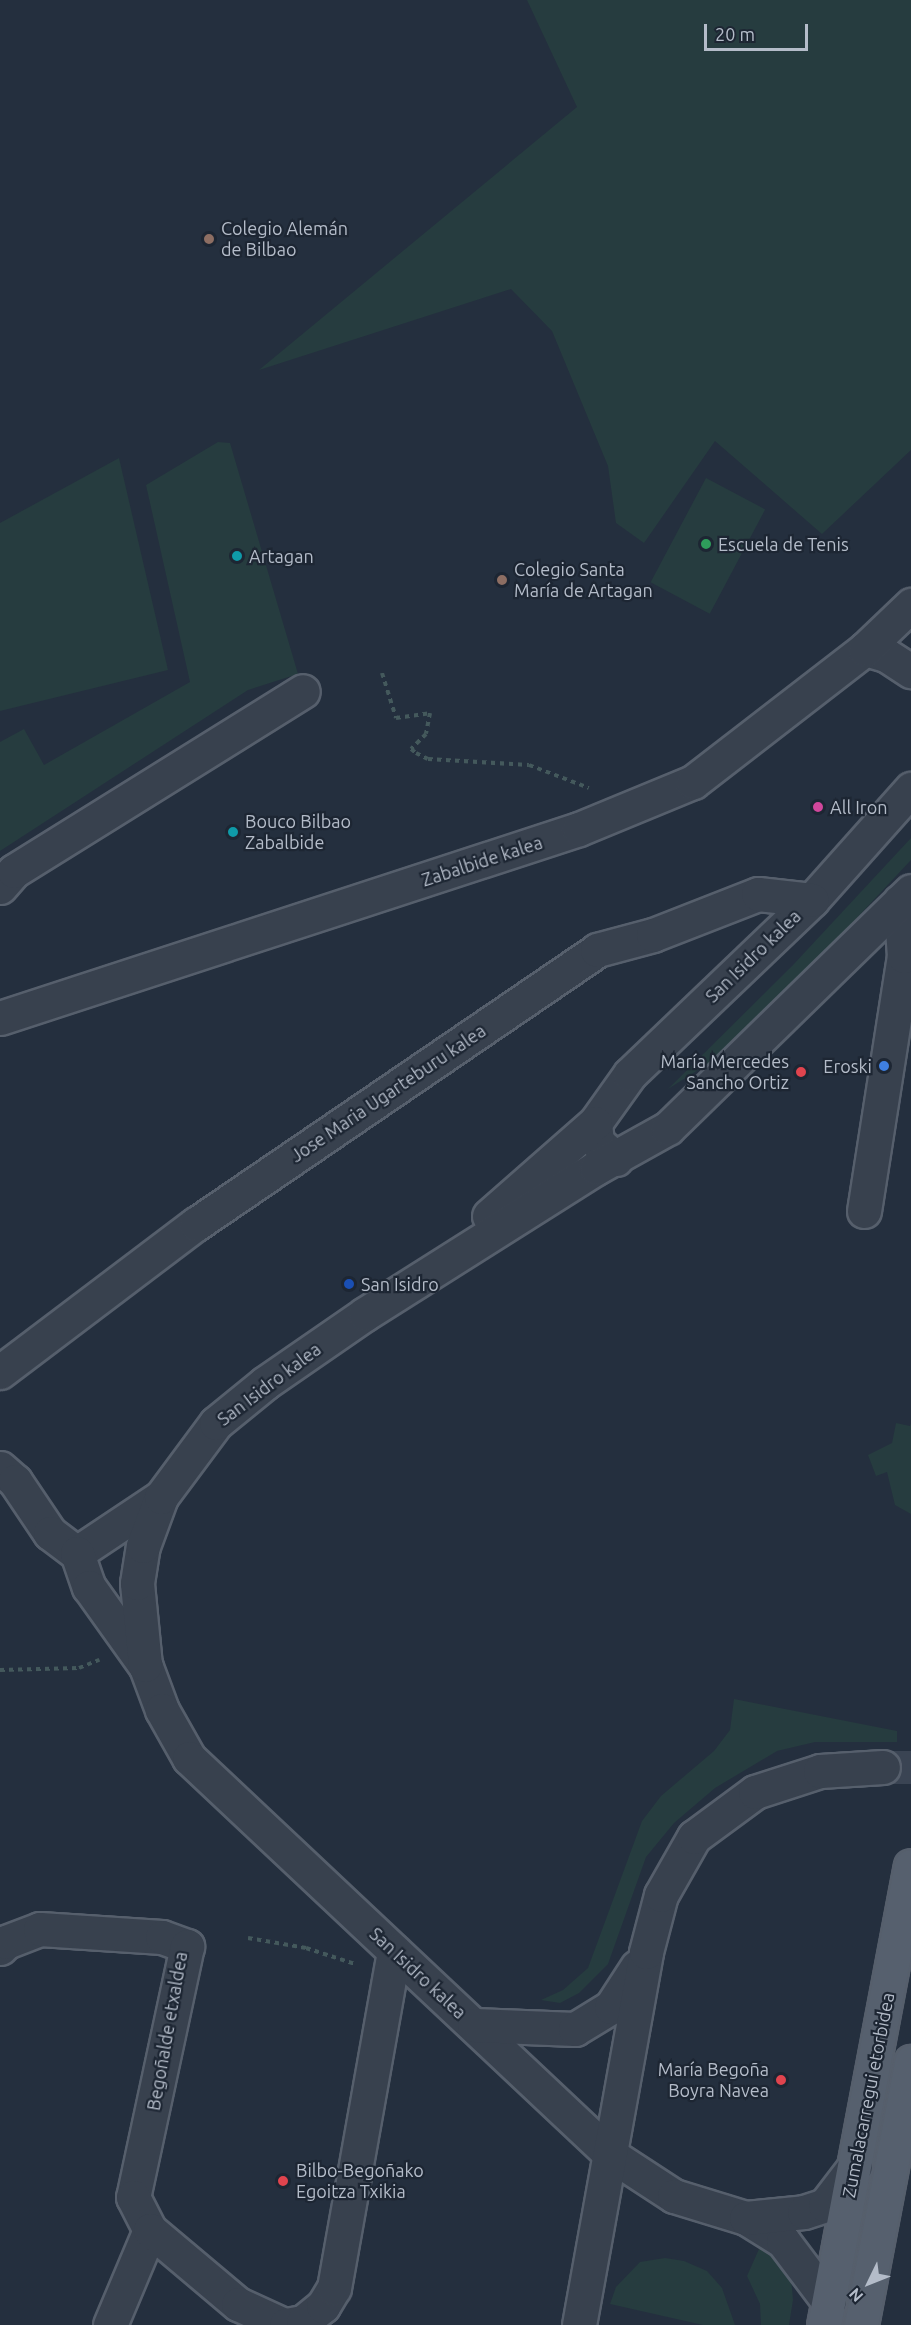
<!DOCTYPE html>
<html>
<head>
<meta charset="utf-8">
<style>
	body { margin:0 }
	#map { position:relative; width:911px; height:2325px; overflow:hidden; background:#242f3e; font-family:Ubuntu,sans-serif }
	div>[style] { position:absolute }
	.green>* { inset:0; background:#263c3f; transform-origin:0 0 }
	.minor-tunnel>* { height:33px; margin-top:-16.5px; transform-origin:0; background:repeating-linear-gradient(90deg,#3a4453 0 33px,transparent 0 49px) }
	.path>* { height:4px; margin-top:-2px; transform-origin:0; background:repeating-linear-gradient(90deg,#44595c 0 4.5px,transparent 0 9px) }
	.roads { filter:drop-shadow(2px 0 #565f6c) drop-shadow(-2px 0 #565f6c) drop-shadow(0 2px #565f6c) drop-shadow(0 -2px #565f6c) }
	.minor>* { height:33px; margin:-16.5px; padding:0 16.5px; transform-origin:16.5px; border-radius:16.5px; background:#38414e }
	.major>* { height:33px; margin:-16.5px; padding:0 16.5px; transform-origin:16.5px; border-radius:16.5px; background:#56606e }
	.dots>* { width:16px; height:16px; translate:-50% -50%; box-sizing:border-box; border:3px solid #1d2633; border-radius:50% }
	span { translate:-50% -50%; white-space:nowrap; text-align:center; line-height:1.15; -webkit-text-stroke:4.5px #1d2633; paint-order:stroke }
	.poi-label { font-size:18px; color:#b4bcc9 }
	.left { translate:0 -50%; text-align:left }
	.right { translate:-100% -50%; text-align:right }
	.street-label { font-size:18px; color:#b4bcc9 }
	.north { position:absolute; left:839px; top:2253px; width:60px; height:60px; -webkit-text-stroke:4px #1d2633; paint-order:stroke; rotate:227deg; font-size:16px; font-weight:700; line-height:24px; text-align:center; color:#b4bcc9 }
	.north::after { content:''; display:block; margin:auto; width:21px; height:27px; background:#b4bcc9; clip-path:polygon(50% 0,100% 100%,50% 72%,0 100%) }
	.scale { position:absolute; left:704px; top:24px; width:104px; height:27px; box-sizing:border-box; border:3px solid #b4bcc9; border-top:0; padding-left:8px; font-size:18px; line-height:21px; white-space:nowrap; color:#b4bcc9; -webkit-text-stroke:4px #1d2633; paint-order:stroke }
</style>
</head>
<body>
<div id="map">
	<div class="green">
		<i style="clip-path:polygon(527px 0,911px 0,911px 450px,822px 534px,715px 441px,644px 543px,616px 523px,608px 466px,552px 331px,511px 289px,259px 370px,577px 107px)"></i>
		<i style="clip-path:polygon(218px 442px,230px 443px,298px 674px,248px 690px,0 851px,0 742px,24px 729px,44px 765px,190px 682px,146px 485px)"></i>
		<i style="clip-path:polygon(119px 458px,168px 670px,0 711px,0 523px)"></i>
		<i style="left:706px;top:478px;width:67px;height:118px;rotate:28deg"></i>
		<i style="clip-path:polygon(911px 838px,911px 860px,841px 935px,725px 1053px,668px 1089px,793px 965px)"></i>
		<i style="clip-path:polygon(896px 1423px,910px 1426px,911px 1423px,911px 1514px,895px 1505px,887px 1472px,876px 1476px,868px 1455px,892px 1443px)"></i>
		<i style="clip-path:polygon(734px 1699px,897px 1731px,897px 1742px,815px 1742px,777px 1751px,715px 1788px,674px 1823px,646px 1857px,608px 1964px,579px 1993px,560px 2003px,541px 2000px,563px 1990px,588px 1968px,642px 1821px,661px 1796px,714px 1751px,730px 1730px)"></i>
		<i style="clip-path:polygon(763px 2240px,791px 2277px,793px 2300px,789px 2325px,761px 2325px,760px 2304px,747px 2276px)"></i>
		<i style="clip-path:polygon(665px 2258px,684px 2261px,707px 2271px,722px 2288px,735px 2325px,703px 2325px,610px 2304px,616px 2287px,640px 2262px)"></i>
	</div>
	<div class="minor-tunnel">
		<i style="left:883px;top:1767px;width:28px"></i>
	</div>
	<div class="path">
		<i style="left:382px;top:673px;width:47px;rotate:72.7deg"></i>
		<i style="left:396px;top:718px;width:34px;rotate:-8deg"></i>
		<i style="left:430px;top:713px;width:21px;rotate:101deg"></i>
		<i style="left:426px;top:734px;width:21px;rotate:135deg"></i>
		<i style="left:411px;top:749px;width:6px;rotate:39deg"></i>
		<i style="left:416px;top:753px;width:13px;rotate:27deg"></i>
		<i style="left:428px;top:759px;width:101px;rotate:3.4deg"></i>
		<i style="left:529px;top:765px;width:64px;rotate:21deg"></i>
		<i style="left:0;top:1670px;width:79px;rotate:-1.5deg"></i>
		<i style="left:79px;top:1668px;width:22px;rotate:-22deg"></i>
		<i style="left:248px;top:1938px;width:59px;rotate:9.8deg"></i>
		<i style="left:306px;top:1948px;width:52px;rotate:18.1deg"></i>
	</div>
	<div class="roads">
		<div class="minor">
			<i style="left:865px;top:649px;width:22px;rotate:16deg"></i>
			<i style="left:886px;top:655px;width:30px;rotate:33deg"></i>
			<i style="left:0;top:887px;width:21px;rotate:-49deg"></i>
			<i style="left:14px;top:871px;width:340px;rotate:-31.9deg"></i>
			<i style="left:0;top:1018px;width:609px;rotate:-18.08deg"></i>
			<i style="left:579px;top:829px;width:123px;rotate:-22.4deg"></i>
			<i style="left:693px;top:782px;width:217px;rotate:-37.7deg"></i>
			<i style="left:865px;top:649px;width:64px;rotate:-43.7deg"></i>
			<i style="left:616px;top:1159px;width:25px;rotate:-138deg"></i>
			<i style="left:597px;top:1142px;width:19px;rotate:-96deg"></i>
			<i style="left:595px;top:1123px;width:60px;rotate:-54.5deg"></i>
			<i style="left:630px;top:1074px;width:252px;rotate:-43.7deg"></i>
			<i style="left:812px;top:900px;width:149px;rotate:-48.3deg"></i>
			<i style="left:864px;top:1211px;width:258px;rotate:-81.1deg"></i>
			<i style="left:904px;top:956px;width:55px;rotate:-94.2deg"></i>
			<i style="left:489px;top:1216px;width:141px;rotate:-41.3deg"></i>
			<i style="left:0;top:1372px;width:246px;rotate:-37.1deg"></i>
			<i style="left:196px;top:1224px;width:486px;rotate:-34.3deg"></i>
			<i style="left:597px;top:950px;width:58px;rotate:-15deg"></i>
			<i style="left:653px;top:935px;width:113px;rotate:-21.3deg"></i>
			<i style="left:758px;top:894px;width:54px;rotate:6.3deg"></i>
			<i style="left:0;top:1468px;width:20px;rotate:41deg"></i>
			<i style="left:15px;top:1481px;width:63px;rotate:56.1deg"></i>
			<i style="left:50px;top:1533px;width:34px;rotate:37deg"></i>
			<i style="left:161px;top:1497px;width:101px;rotate:146.3deg"></i>
			<i style="left:77px;top:1553px;width:36px;rotate:71deg"></i>
			<i style="left:89px;top:1587px;width:98px;rotate:54.5deg"></i>
			<i style="left:146px;top:1667px;width:46px;rotate:69.6deg"></i>
			<i style="left:162px;top:1710px;width:55px;rotate:60.6deg"></i>
			<i style="left:189px;top:1758px;width:579px;rotate:43.25deg"></i>
			<i style="left:611px;top:2155px;width:75px;rotate:33.1deg"></i>
			<i style="left:674px;top:2196px;width:75px;rotate:17deg"></i>
			<i style="left:746px;top:2218px;width:44px;rotate:31.9deg"></i>
			<i style="left:783px;top:2241px;width:76px;rotate:53deg"></i>
			<i style="left:145px;top:1665px;width:82px;rotate:-95.6deg"></i>
			<i style="left:137px;top:1583px;width:37px;rotate:-81deg"></i>
			<i style="left:143px;top:1546px;width:52px;rotate:-69.8deg"></i>
			<i style="left:161px;top:1497px;width:92px;rotate:-53.4deg"></i>
			<i style="left:216px;top:1423px;width:63px;rotate:-39.2deg"></i>
			<i style="left:265px;top:1383px;width:121px;rotate:-34.6deg"></i>
			<i style="left:365px;top:1314px;width:273px;rotate:-32.3deg"></i>
			<i style="left:596px;top:1168px;width:82px;rotate:-29.1deg"></i>
			<i style="left:668px;top:1128px;width:339px;rotate:-44.3deg"></i>
			<i style="left:0;top:1948px;width:8px;rotate:-45deg"></i>
			<i style="left:6px;top:1942px;width:36px;rotate:-21deg"></i>
			<i style="left:40px;top:1929px;width:122px;rotate:3.8deg"></i>
			<i style="left:162px;top:1937px;width:27px;rotate:20deg"></i>
			<i style="left:187px;top:1946px;width:257px;rotate:102.1deg"></i>
			<i style="left:133px;top:2197px;width:37px;rotate:63deg"></i>
			<i style="left:474px;top:2025px;width:101px;rotate:2.3deg"></i>
			<i style="left:575px;top:2029px;width:42px;rotate:-31.4deg"></i>
			<i style="left:611px;top:2007px;width:48px;rotate:-57deg"></i>
			<i style="left:746px;top:2218px;width:58px;rotate:-5.9deg"></i>
			<i style="left:804px;top:2212px;width:22px;rotate:-18deg"></i>
			<i style="left:825px;top:2205px;width:49px;rotate:-52.4deg"></i>
			<i style="left:110px;top:2325px;width:103px;rotate:-67.2deg"></i>
			<i style="left:150px;top:2230px;width:115px;rotate:40.1deg"></i>
			<i style="left:238px;top:2304px;width:51px;rotate:24.5deg"></i>
			<i style="left:286px;top:2325px;width:17px;rotate:-10deg"></i>
			<i style="left:303px;top:2322px;width:26px;rotate:-39deg"></i>
			<i style="left:323px;top:2306px;width:21px;rotate:-59deg"></i>
			<i style="left:334px;top:2288px;width:342px;rotate:-79.9deg"></i>
			<i style="left:579px;top:2325px;width:379px;rotate:-79.8deg"></i>
			<i style="left:646px;top:1952px;width:59px;rotate:-75.3deg"></i>
			<i style="left:661px;top:1895px;width:67px;rotate:-60.4deg"></i>
			<i style="left:694px;top:1837px;width:76px;rotate:-36.4deg"></i>
			<i style="left:755px;top:1792px;width:68px;rotate:-17.9deg"></i>
			<i style="left:820px;top:1771px;width:63px;rotate:-3.6deg"></i>
		</div>
		<div class="major">
			<i style="left:824px;top:2325px;width:467px;rotate:-79.3deg"></i>
			<i style="left:861px;top:2325px;width:268px;rotate:-79.2deg"></i>
		</div>
	</div>
	<div class="dots">
		<i style="left:209px;top:239px;background:#8d6e63"></i>
		<i style="left:706px;top:544px;background:#2e9e5b"></i>
		<i style="left:237px;top:556px;background:#0f9aa8"></i>
		<i style="left:502px;top:580px;background:#8d6e63"></i>
		<i style="left:818px;top:807px;background:#d1479c"></i>
		<i style="left:233px;top:832px;background:#0f9aa8"></i>
		<i style="left:884px;top:1066px;background:#3f7fe0"></i>
		<i style="left:801px;top:1072px;background:#e0444e"></i>
		<i style="left:349px;top:1284px;background:#1a4fb4"></i>
		<i style="left:781px;top:2080px;background:#e0444e"></i>
		<i style="left:283px;top:2181px;background:#e0444e"></i>
	</div>
	<div class="poi-label">
		<span class="left" style="left:221px;top:239px">Colegio Alemán<br>de Bilbao</span>
		<span class="left" style="left:718px;top:544px">Escuela de Tenis</span>
		<span class="left" style="left:249px;top:556px">Artagan</span>
		<span class="left" style="left:514px;top:580px">Colegio Santa<br>María de Artagan</span>
		<span class="left" style="left:830px;top:807px">All Iron</span>
		<span class="left" style="left:245px;top:832px">Bouco Bilbao<br>Zabalbide</span>
		<span class="right" style="left:789px;top:1072px">María Mercedes<br>Sancho Ortiz</span>
		<span class="right" style="left:872px;top:1066px">Eroski</span>
		<span class="left" style="left:361px;top:1284px">San Isidro</span>
		<span class="right" style="left:769px;top:2080px">María Begoña<br>Boyra Navea</span>
		<span class="left" style="left:296px;top:2181px">Bilbo-Begoñako<br>Egoitza Txikia</span>
	</div>
	<div class="street-label">
		<span style="left:482px;top:861px;rotate:-18deg">Zabalbide kalea</span>
		<span style="left:753px;top:956px;rotate:-44deg">San Isidro kalea</span>
		<span style="left:388px;top:1093px;rotate:-34deg">Jose Maria Ugarteburu kalea</span>
		<span style="left:269px;top:1384px;rotate:-37deg">San Isidro kalea</span>
		<span style="left:418px;top:1973px;rotate:43deg">San Isidro kalea</span>
		<span style="left:167px;top:2031px;rotate:-80deg">Begoñalde etxaldea</span>
		<span style="left:868px;top:2095px;rotate:-79deg">Zumalacarregui etorbidea</span>
	</div>
	<div class="north">N</div>
	<div class="scale">20 m</div>
</div>
</body>
</html>
